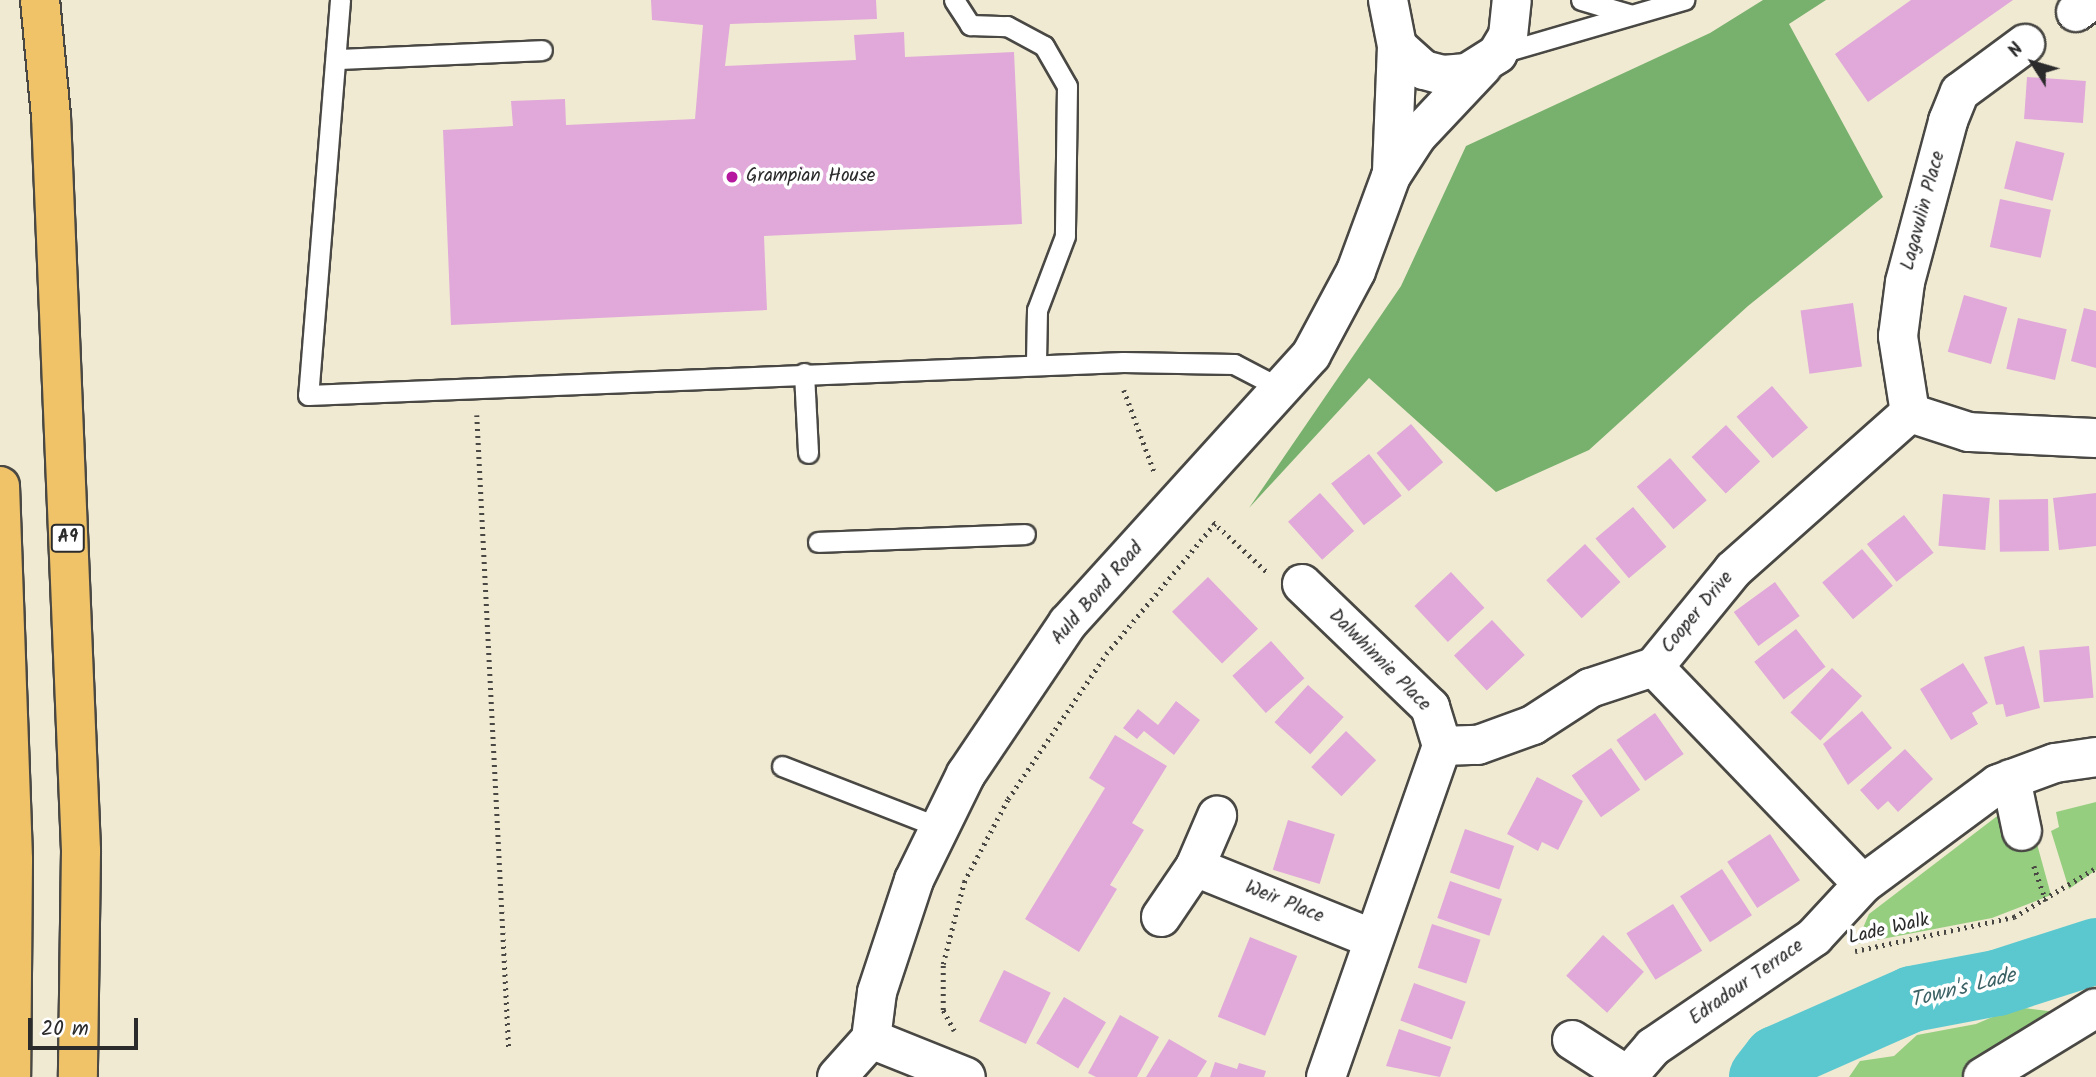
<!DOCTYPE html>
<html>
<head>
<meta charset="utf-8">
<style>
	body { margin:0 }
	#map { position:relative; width:2096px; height:1077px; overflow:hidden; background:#f1ead2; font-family:Kalam,sans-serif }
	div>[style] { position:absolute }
	.green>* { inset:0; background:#96ce80 }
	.forest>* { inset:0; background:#78b16e }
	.river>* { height:66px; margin:-33px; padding:0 33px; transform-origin:33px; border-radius:33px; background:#5bc8d0 }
	.building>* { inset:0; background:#e0a9d9; transform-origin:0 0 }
	.path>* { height:4.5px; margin-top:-2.25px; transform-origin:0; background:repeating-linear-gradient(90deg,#494844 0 2px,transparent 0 7px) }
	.roads { filter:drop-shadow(2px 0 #494844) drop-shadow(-2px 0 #494844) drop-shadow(0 2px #494844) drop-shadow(0 -2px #494844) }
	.service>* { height:19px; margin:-9.5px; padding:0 9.5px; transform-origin:9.5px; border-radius:9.5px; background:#fff }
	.minor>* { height:38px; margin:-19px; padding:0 19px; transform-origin:19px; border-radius:19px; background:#fff }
	.trunk>* { height:38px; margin:-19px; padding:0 19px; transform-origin:19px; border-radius:19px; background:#f1c369 }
	.dots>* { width:19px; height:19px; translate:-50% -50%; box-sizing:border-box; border:4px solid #fff; border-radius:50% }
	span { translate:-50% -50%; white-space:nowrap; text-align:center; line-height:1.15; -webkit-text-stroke:7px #fff; paint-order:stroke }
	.shield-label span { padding:2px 5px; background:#fff; border:2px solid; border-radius:5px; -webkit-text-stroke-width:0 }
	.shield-label { font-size:18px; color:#2b2b2b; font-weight:700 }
	.poi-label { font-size:19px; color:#2b2b2b }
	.left { translate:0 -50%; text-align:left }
	.street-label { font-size:19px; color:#2b2b2b }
	.water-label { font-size:21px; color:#3c6265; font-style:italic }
	.north { position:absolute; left:1998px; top:28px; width:70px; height:70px; -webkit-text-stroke:5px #fff; paint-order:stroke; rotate:307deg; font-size:19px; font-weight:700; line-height:28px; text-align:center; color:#2b2b2b }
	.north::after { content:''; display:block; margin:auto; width:24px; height:32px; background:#2b2b2b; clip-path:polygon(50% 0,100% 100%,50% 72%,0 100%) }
	.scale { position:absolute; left:28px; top:1018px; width:110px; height:32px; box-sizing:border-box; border:4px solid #2b2b2b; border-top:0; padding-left:9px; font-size:21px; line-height:24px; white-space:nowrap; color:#2b2b2b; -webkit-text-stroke:5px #fff; paint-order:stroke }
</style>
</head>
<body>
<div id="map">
	<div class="green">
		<i style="clip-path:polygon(2096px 802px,2096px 870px,2069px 889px,2051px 831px,2059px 827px,2056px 812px)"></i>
		<i style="clip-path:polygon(2009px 807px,2034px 833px,2051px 895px,1992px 918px,1856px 944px,1869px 914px)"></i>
		<i style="clip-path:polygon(2016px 1007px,2056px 1012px,1969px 1077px,1849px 1077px,1860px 1061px,1894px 1056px,1917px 1035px,1976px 1024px)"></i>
	</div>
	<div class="forest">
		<i style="clip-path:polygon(1763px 0,1826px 0,1789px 24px,1883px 197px,1748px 306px,1589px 450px,1496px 492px,1369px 378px,1249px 508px,1401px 286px,1466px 146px,1710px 33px)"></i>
	</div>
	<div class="river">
		<i style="left:1762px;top:1077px;width:23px;rotate:-52deg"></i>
		<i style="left:1776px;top:1059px;width:149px;rotate:-23.8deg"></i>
		<i style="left:1912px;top:999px;width:86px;rotate:-10.7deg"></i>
		<i style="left:1997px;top:983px;width:104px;rotate:-17.9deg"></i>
	</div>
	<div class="building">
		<i style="clip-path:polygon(651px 0,876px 0,877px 19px,730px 24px,725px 66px,856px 60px,854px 35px,904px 32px,905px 57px,1014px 52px,1022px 224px,764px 236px,767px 310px,451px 325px,443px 130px,513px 126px,511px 101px,565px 99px,566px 125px,695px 119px,703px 25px,652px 20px)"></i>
		<i style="clip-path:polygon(1911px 0,2013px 0,1868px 102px,1835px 54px)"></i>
		<i style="left:2027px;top:77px;width:59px;height:42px;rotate:4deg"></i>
		<i style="left:2016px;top:141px;width:50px;height:49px;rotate:14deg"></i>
		<i style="left:2000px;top:199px;width:52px;height:49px;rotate:12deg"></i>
		<i style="left:1964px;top:295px;width:45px;height:59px;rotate:16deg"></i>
		<i style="left:1853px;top:303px;width:64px;height:53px;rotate:82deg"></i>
		<i style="clip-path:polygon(2084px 308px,2096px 311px,2096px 368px,2071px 361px)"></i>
		<i style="left:2018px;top:318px;width:50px;height:52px;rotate:13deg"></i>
		<i style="left:1772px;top:386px;width:55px;height:47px;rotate:49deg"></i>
		<i style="left:1411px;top:424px;width:50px;height:45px;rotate:50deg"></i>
		<i style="left:1726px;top:425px;width:50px;height:47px;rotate:47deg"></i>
		<i style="left:1369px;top:454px;width:53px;height:48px;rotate:52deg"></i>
		<i style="left:1670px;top:458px;width:56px;height:44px;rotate:49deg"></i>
		<i style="left:1320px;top:493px;width:51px;height:43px;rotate:48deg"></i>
		<i style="clip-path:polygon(2096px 493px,2096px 546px,2059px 550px,2053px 498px)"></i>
		<i style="left:1943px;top:494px;width:47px;height:52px;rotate:5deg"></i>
		<i style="left:2048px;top:499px;width:52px;height:49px;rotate:89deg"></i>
		<i style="left:1633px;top:507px;width:52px;height:49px;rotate:50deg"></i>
		<i style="left:1904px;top:515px;width:48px;height:47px;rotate:52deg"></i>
		<i style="left:1585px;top:544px;width:52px;height:53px;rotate:47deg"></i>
		<i style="left:1862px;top:549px;width:48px;height:52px;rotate:50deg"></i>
		<i style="left:1451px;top:572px;width:49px;height:50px;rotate:47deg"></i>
		<i style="left:1208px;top:577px;width:72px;height:50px;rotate:46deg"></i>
		<i style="left:1775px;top:582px;width:42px;height:51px;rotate:54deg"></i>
		<i style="left:1492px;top:620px;width:48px;height:52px;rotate:47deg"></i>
		<i style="left:1796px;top:629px;width:48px;height:53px;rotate:52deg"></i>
		<i style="left:1271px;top:641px;width:50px;height:52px;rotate:48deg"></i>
		<i style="clip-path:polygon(2024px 646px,2040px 708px,2006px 717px,2003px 704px,1996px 705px,1984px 657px)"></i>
		<i style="left:2089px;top:646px;width:52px;height:50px;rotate:85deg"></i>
		<i style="clip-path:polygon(1963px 663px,1988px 703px,1972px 713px,1978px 724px,1951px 740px,1920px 689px)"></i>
		<i style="left:1832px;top:668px;width:41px;height:61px;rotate:43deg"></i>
		<i style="left:1308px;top:685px;width:48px;height:50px;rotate:42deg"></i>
		<i style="clip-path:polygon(1176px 701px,1200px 720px,1174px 755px,1144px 731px,1137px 739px,1123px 728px,1138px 709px,1158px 725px)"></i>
		<i style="clip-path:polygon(1862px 711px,1892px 748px,1848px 785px,1823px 744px)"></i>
		<i style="left:1655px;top:713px;width:50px;height:47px;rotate:55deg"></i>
		<i style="left:1346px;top:731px;width:42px;height:50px;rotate:44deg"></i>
		<i style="clip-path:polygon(1115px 735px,1167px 766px,1132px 823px,1144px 830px,1110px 885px,1117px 889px,1079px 952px,1025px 919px,1105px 788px,1089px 778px)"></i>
		<i style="left:1611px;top:748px;width:51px;height:48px;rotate:55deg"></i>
		<i style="clip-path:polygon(1905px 749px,1933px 779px,1898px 812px,1888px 801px,1878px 810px,1860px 790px)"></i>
		<i style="clip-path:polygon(1537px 777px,1583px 801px,1558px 850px,1542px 842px,1538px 851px,1507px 834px)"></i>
		<i style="left:1288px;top:820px;width:49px;height:52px;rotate:17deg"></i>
		<i style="left:1465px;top:829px;width:52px;height:46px;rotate:19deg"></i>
		<i style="left:1770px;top:834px;width:55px;height:51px;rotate:57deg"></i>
		<i style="left:1722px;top:869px;width:55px;height:50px;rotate:57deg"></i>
		<i style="left:1450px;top:881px;width:55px;height:39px;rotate:19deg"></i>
		<i style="left:1673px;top:904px;width:55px;height:55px;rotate:58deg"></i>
		<i style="left:1432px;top:924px;width:51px;height:46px;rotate:18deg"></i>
		<i style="left:1603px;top:935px;width:55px;height:55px;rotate:42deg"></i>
		<i style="left:1250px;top:937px;width:51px;height:86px;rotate:22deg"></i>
		<i style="left:1004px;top:970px;width:52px;height:57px;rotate:26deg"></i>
		<i style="left:1414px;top:983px;width:55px;height:40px;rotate:20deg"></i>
		<i style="left:1064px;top:997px;width:49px;height:54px;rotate:31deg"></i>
		<i style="clip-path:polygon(1120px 1015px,1159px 1037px,1137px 1077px,1096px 1077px,1088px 1073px)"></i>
		<i style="clip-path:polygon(1399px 1029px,1451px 1047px,1440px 1077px,1386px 1066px)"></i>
		<i style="clip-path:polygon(1169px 1039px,1207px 1061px,1197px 1077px,1146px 1077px)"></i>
		<i style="clip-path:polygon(1215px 1062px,1237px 1069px,1239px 1063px,1266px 1071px,1264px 1077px,1210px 1077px)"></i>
	</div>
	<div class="path">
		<i style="left:1124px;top:390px;width:90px;rotate:69.7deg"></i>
		<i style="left:477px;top:415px;width:636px;rotate:87.12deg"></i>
		<i style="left:1213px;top:522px;width:75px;rotate:42.8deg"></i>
		<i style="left:2034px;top:866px;width:37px;rotate:71deg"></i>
		<i style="left:1855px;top:951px;width:163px;rotate:-12.1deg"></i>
		<i style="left:2014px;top:917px;width:96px;rotate:-30.9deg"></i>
		<i style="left:954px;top:1031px;width:24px;rotate:-118deg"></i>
		<i style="left:943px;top:1010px;width:46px;rotate:-90deg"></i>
		<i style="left:943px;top:964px;width:85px;rotate:-75.6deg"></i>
		<i style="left:964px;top:882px;width:94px;rotate:-62.1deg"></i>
		<i style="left:1008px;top:799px;width:175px;rotate:-55.9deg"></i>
		<i style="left:1106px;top:654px;width:170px;rotate:-50.2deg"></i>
	</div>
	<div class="roads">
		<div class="service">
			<i style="left:340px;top:0;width:396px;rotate:94.6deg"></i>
			<i style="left:308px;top:395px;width:816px;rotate:-2.32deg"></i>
			<i style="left:1123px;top:362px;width:111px;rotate:1deg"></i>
			<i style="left:1234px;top:364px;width:56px;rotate:27.5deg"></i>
			<i style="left:954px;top:0;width:30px;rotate:57deg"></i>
			<i style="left:970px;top:25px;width:37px;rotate:2deg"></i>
			<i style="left:1007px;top:26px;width:42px;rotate:28.4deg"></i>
			<i style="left:1044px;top:46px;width:46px;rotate:60.1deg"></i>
			<i style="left:1067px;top:86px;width:150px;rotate:90.8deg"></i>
			<i style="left:1065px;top:236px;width:79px;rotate:110.7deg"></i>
			<i style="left:1037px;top:310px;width:53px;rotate:91.1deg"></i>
			<i style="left:1581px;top:0;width:50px;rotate:16.3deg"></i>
			<i style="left:1501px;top:53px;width:191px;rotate:-16.2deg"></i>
			<i style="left:337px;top:59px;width:205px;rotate:-2.5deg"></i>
			<i style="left:804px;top:373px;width:80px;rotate:87.1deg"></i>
			<i style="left:818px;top:542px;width:207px;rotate:-2.2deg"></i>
			<i style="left:782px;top:766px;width:165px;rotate:21.3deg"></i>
		</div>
		<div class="minor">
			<i style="left:1388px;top:0;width:47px;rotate:78.9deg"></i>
			<i style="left:1397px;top:46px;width:36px;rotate:42deg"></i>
			<i style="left:1424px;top:70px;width:20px;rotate:15deg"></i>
			<i style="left:1443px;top:75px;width:24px;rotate:-5deg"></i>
			<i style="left:1467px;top:73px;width:36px;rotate:-32deg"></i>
			<i style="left:1497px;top:54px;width:21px;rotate:-59deg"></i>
			<i style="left:1508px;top:36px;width:36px;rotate:-84deg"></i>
			<i style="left:2076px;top:12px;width:20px;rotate:-37deg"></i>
			<i style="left:1392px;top:171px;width:125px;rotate:-87.7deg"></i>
			<i style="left:1910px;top:413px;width:78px;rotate:-98.9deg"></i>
			<i style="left:1898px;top:336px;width:54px;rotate:-82.6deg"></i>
			<i style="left:1905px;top:282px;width:167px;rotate:-75deg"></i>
			<i style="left:1948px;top:121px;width:31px;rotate:-68deg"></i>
			<i style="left:1960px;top:92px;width:81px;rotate:-36.4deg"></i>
			<i style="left:1302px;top:584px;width:178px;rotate:43.9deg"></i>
			<i style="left:1430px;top:707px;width:41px;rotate:72.9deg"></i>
			<i style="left:1654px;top:667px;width:301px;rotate:46.1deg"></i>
			<i style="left:2011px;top:779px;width:53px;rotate:78.1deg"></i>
			<i style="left:1195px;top:867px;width:192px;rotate:22deg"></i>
			<i style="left:1161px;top:917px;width:60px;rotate:-55.8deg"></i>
			<i style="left:1195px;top:867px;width:56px;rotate:-66.7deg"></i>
			<i style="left:871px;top:1039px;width:102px;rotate:21.8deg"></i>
			<i style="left:1572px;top:1040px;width:67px;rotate:32.7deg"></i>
			<i style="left:837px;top:1077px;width:51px;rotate:-48.2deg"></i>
			<i style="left:871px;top:1039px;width:47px;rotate:-82.7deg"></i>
			<i style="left:877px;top:992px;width:118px;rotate:-71.7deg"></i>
			<i style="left:914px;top:880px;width:118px;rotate:-63.9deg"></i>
			<i style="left:966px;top:774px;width:182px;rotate:-56deg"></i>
			<i style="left:1068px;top:623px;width:362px;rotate:-47.8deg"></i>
			<i style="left:1311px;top:355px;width:95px;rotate:-61.8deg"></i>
			<i style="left:1356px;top:271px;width:101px;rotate:-69.8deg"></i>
			<i style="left:1391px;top:176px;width:48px;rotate:-57deg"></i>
			<i style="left:1417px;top:136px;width:96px;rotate:-46.7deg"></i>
			<i style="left:1326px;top:1077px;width:351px;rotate:-70.7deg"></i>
			<i style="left:1442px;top:746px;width:36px;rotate:-2deg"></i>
			<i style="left:1478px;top:745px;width:59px;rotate:-20deg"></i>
			<i style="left:1533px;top:725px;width:68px;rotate:-33deg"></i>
			<i style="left:1590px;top:688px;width:67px;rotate:-18.2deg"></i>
			<i style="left:1654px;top:667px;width:125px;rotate:-50.8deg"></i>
			<i style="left:1733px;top:570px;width:237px;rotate:-41.6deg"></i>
			<i style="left:1910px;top:413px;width:62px;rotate:17.9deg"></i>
			<i style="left:1969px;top:432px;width:127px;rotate:2.7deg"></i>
			<i style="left:1627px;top:1077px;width:40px;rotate:-49deg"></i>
			<i style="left:1653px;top:1047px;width:195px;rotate:-34.3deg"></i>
			<i style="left:1814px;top:937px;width:72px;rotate:-47.2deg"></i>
			<i style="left:1863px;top:884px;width:168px;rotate:-36.5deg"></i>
			<i style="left:1998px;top:784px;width:61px;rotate:-20.2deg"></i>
			<i style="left:2055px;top:763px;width:41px;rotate:-8.3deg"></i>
			<i style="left:1983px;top:1077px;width:132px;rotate:-31.4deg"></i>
		</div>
		<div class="trunk">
			<i style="left:40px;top:0;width:117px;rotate:84.6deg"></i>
			<i style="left:51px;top:116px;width:736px;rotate:87.66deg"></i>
			<i style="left:81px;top:851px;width:226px;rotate:90.8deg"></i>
			<i style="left:0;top:486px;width:374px;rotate:88deg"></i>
			<i style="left:13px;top:860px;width:217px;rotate:90.5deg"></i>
		</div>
	</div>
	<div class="dots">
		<i style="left:732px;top:177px;background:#b5179e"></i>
	</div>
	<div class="shield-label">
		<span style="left:68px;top:538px">A9</span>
	</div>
	<div class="poi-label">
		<span class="left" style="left:746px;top:177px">Grampian House</span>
	</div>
	<div class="street-label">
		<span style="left:1924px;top:211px;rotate:-75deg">Lagavulin Place</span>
		<span style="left:1098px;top:594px;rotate:-49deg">Auld Bond Road</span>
		<span style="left:1698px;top:613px;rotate:-50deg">Cooper Drive</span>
		<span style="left:1379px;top:661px;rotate:45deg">Dalwhinnie Place</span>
		<span style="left:1284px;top:903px;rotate:22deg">Weir Place</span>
		<span style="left:1889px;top:930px;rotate:-13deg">Lade Walk</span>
		<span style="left:1747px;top:983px;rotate:-35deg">Edradour Terrace</span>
	</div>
	<div class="water-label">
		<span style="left:1963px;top:989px;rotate:-14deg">Town's Lade</span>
	</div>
	<div class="north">N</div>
	<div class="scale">20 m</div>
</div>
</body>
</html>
